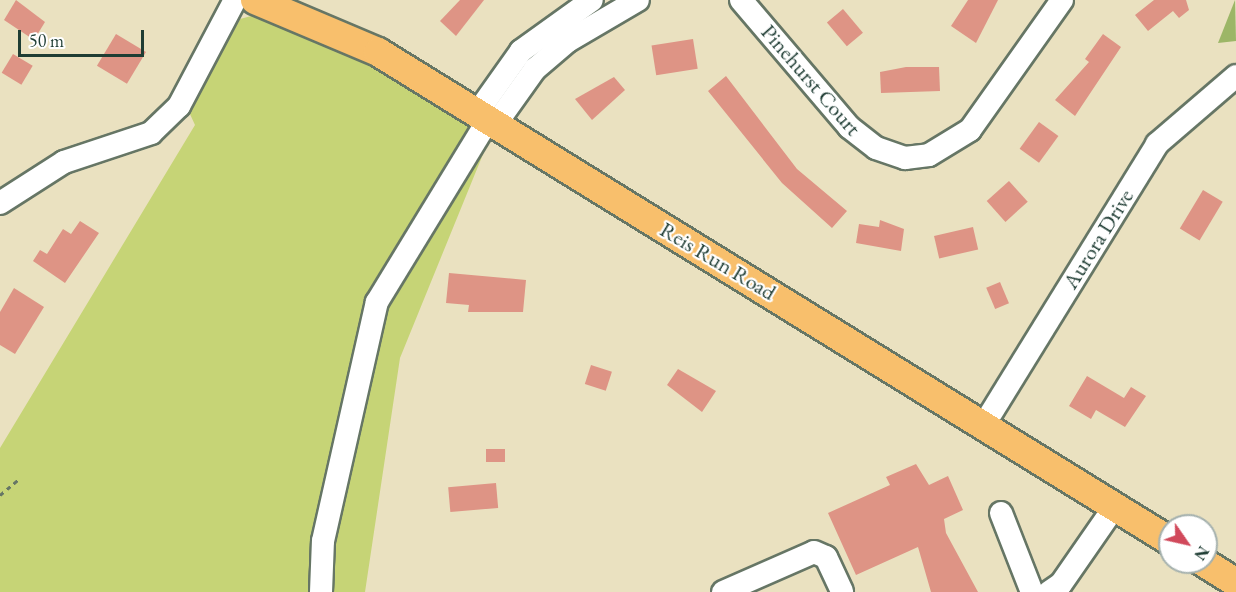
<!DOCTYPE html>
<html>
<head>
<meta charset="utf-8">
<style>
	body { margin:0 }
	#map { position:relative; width:1236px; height:592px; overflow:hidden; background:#eae1c0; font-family:"EB Garamond",serif }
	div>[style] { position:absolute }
	.green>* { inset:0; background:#c6d476 }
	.forest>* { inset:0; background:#9cb667 }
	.building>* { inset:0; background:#de9485; transform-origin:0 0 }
	.path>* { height:3px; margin-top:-1.5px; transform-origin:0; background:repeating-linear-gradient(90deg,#667665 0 4.5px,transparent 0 9px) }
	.roads { filter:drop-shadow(2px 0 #667665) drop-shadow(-2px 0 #667665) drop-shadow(0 2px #667665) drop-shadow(0 -2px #667665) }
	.minor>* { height:22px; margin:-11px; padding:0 11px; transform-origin:11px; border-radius:11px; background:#fff }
	.major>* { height:28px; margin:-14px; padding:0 14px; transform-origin:14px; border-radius:14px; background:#f8bf6c }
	span { translate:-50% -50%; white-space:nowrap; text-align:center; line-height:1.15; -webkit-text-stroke:4.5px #fff; paint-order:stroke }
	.street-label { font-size:22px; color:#1f3d34 }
	.north { position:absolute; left:1158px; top:514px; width:60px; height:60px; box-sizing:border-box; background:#fff; border:2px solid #a5b1ae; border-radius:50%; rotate:124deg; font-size:16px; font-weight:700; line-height:24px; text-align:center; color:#1f3d34 }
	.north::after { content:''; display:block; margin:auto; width:21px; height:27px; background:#d1495b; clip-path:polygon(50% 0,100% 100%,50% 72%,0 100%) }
	.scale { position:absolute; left:18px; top:30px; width:126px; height:27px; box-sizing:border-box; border:3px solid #1f3d34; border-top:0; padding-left:8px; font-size:18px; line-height:21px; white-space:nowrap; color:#1f3d34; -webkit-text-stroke:4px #fff; paint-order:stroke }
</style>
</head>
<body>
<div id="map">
	<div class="green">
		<i style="clip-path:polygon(262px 13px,347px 50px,490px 137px,400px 358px,365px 592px,0 592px,0 448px,195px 125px,189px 112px,240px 19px)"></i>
	</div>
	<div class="forest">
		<i style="clip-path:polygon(1235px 0,1236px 41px,1218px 43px)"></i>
	</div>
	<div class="building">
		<i style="clip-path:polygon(16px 0,45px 22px,34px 40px,4px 20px)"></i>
		<i style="clip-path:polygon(460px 0,484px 0,456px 36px,440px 21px)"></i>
		<i style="clip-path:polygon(968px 0,998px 0,976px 43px,951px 26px)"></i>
		<i style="clip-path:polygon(1154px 0,1186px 0,1189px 10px,1179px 18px,1173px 11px,1148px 31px,1135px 15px)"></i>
		<i style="left:843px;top:9px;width:31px;height:21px;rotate:50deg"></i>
		<i style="left:116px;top:34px;width:35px;height:37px;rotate:31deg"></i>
		<i style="clip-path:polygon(1103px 34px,1121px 47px,1075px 116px,1055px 100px,1089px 62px,1085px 59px)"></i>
		<i style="left:693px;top:39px;width:30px;height:42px;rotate:81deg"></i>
		<i style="left:13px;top:54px;width:23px;height:22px;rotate:31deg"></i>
		<i style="clip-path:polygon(906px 67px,939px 67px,940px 91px,881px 93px,880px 72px)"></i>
		<i style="clip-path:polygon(726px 76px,797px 169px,847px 211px,832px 228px,782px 183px,708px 91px)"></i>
		<i style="clip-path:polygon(614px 77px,625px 90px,592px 120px,575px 99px)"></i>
		<i style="left:1039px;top:122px;width:24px;height:33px;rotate:36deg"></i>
		<i style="left:1009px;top:181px;width:28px;height:30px;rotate:48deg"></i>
		<i style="left:1203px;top:190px;width:23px;height:45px;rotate:31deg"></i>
		<i style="clip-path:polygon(880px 220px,904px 229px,901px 251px,856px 243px,859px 224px,879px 227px)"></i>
		<i style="clip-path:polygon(80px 221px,99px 233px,65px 283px,33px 261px,40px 250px,47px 254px,63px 229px,71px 234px)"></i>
		<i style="left:973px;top:227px;width:23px;height:40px;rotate:77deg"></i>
		<i style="clip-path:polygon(449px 273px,526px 280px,523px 312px,468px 312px,469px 305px,446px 303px)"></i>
		<i style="left:1000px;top:282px;width:23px;height:15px;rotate:67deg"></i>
		<i style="clip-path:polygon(14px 288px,44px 307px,15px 354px,0 345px,0 312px)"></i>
		<i style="left:591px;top:365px;width:22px;height:20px;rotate:18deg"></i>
		<i style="clip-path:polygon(678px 369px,716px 391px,702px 412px,667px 385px)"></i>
		<i style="clip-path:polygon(1087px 376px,1124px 398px,1131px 387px,1146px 396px,1125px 427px,1096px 410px,1091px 419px,1069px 406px)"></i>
		<i style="left:486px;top:449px;width:19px;height:13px"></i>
		<i style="clip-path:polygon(916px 464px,929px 485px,948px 476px,963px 510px,944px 519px,946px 533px,978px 592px,931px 592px,918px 547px,856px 575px,828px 513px,890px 485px,886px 477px)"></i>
		<i style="left:496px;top:483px;width:25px;height:48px;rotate:85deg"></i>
	</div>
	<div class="path">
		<i style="left:0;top:495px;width:25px;rotate:-40deg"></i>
	</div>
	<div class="roads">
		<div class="minor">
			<i style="left:741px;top:0;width:167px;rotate:49.6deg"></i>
			<i style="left:849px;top:127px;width:34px;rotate:38deg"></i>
			<i style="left:876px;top:148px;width:31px;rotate:19deg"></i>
			<i style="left:905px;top:158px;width:24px;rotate:-7deg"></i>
			<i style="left:929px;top:155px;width:48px;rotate:-31.4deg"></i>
			<i style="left:970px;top:130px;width:159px;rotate:-54.7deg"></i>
			<i style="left:477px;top:113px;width:76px;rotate:-54.6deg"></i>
			<i style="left:521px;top:51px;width:87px;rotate:-35.7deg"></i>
			<i style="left:495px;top:125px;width:69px;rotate:-54.5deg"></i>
			<i style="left:535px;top:69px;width:43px;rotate:-40.3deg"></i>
			<i style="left:568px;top:41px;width:81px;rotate:-30.4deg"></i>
			<i style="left:0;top:203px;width:76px;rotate:-32.6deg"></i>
			<i style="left:64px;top:162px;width:92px;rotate:-18.4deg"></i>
			<i style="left:151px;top:133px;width:39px;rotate:-44deg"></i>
			<i style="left:179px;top:106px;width:120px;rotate:-62.2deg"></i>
			<i style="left:985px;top:423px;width:328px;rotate:-58.3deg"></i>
			<i style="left:1157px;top:144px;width:104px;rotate:-40.7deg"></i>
			<i style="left:1001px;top:513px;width:85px;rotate:68.6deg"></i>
			<i style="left:321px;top:592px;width:51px;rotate:-87.8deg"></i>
			<i style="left:323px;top:541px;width:245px;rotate:-77.3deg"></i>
			<i style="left:377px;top:302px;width:213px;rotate:-58.6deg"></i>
			<i style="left:723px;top:592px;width:99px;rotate:-23.7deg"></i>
			<i style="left:814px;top:552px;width:13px;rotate:23deg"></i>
			<i style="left:826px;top:557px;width:38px;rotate:65deg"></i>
			<i style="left:1049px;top:592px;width:14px;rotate:-34deg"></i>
			<i style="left:1061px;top:584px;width:95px;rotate:-55.3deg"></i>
		</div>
		<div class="major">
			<i style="left:255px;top:0;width:134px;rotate:22.9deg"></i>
			<i style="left:378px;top:52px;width:931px;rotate:31.69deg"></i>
			<i style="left:1203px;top:562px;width:39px;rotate:32deg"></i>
		</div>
	</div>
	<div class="street-label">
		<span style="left:811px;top:80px;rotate:49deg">Pinehurst Court</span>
		<span style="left:1098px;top:239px;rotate:-58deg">Aurora Drive</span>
		<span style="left:718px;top:261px;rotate:31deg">Reis Run Road</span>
	</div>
	<div class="north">N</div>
	<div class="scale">50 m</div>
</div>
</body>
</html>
